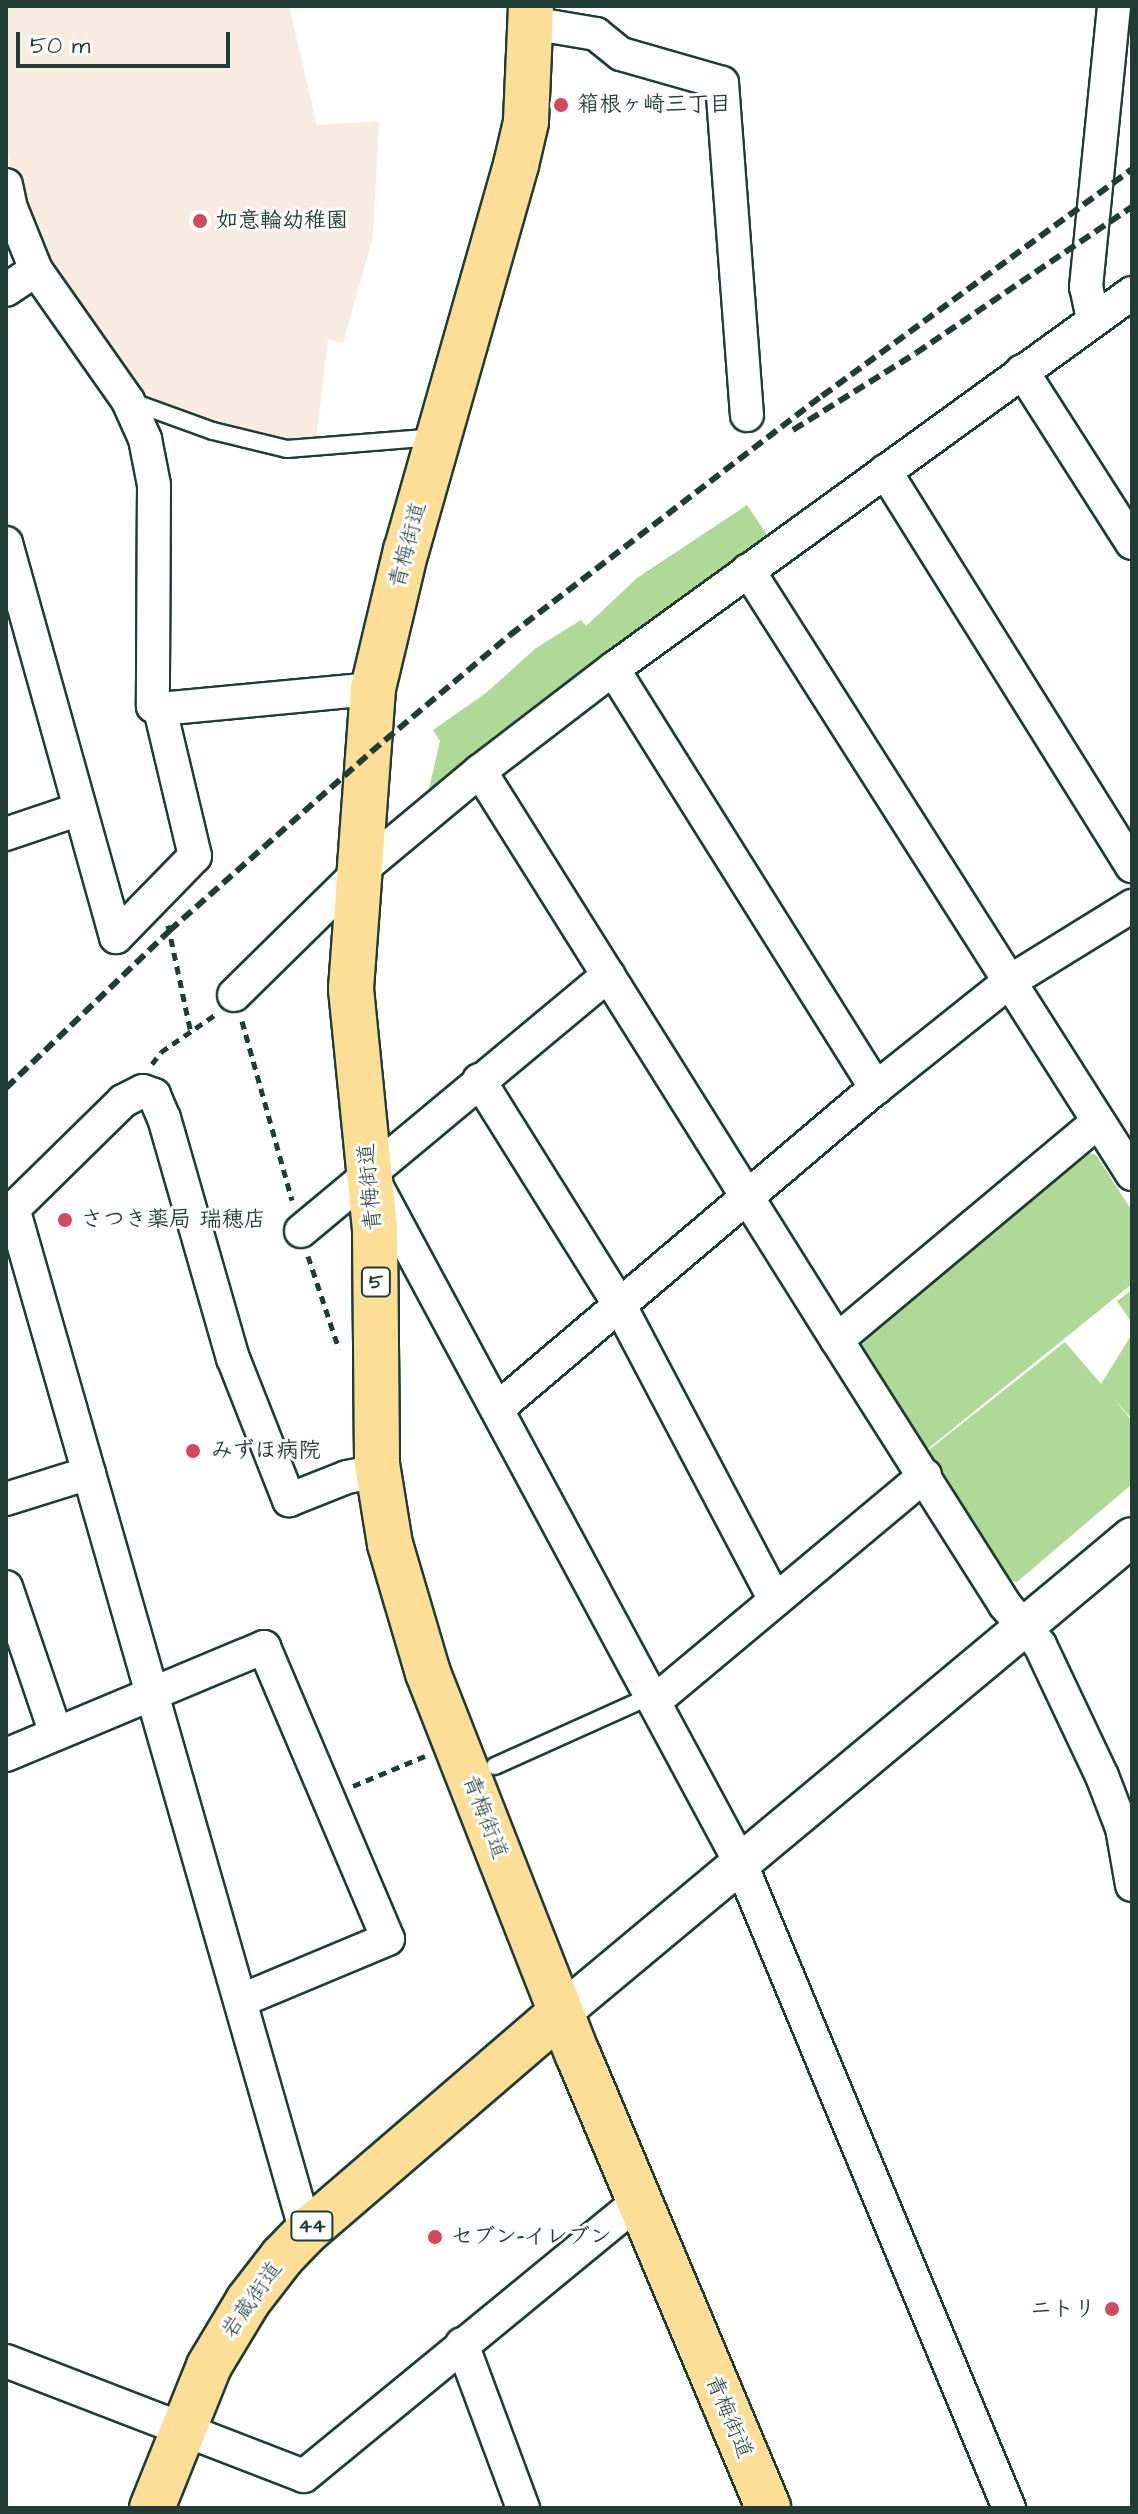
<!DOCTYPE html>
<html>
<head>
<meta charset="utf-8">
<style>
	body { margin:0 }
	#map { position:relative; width:1138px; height:2514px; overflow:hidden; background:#fff; font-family:"Architects Daughter","Klee One",sans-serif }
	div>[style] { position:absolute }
	.built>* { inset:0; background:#f8ebe0 }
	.green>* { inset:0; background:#afd996 }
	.path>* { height:5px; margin-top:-2.5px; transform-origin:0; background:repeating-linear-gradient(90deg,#1f3d34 0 8px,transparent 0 14px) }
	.roads { filter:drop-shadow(2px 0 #1f3d34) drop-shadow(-2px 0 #1f3d34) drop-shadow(0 2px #1f3d34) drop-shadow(0 -2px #1f3d34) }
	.service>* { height:16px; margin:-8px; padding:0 8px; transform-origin:8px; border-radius:8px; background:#fff }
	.minor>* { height:32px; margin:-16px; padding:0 16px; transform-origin:16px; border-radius:16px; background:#fff }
	.tertiary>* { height:38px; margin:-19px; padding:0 19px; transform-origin:19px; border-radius:19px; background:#fff }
	.primary>* { height:44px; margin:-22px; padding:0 22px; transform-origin:22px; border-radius:22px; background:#fcde96 }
	.rail>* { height:6px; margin-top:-3px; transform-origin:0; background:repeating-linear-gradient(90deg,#1f3d34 0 12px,transparent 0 18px) }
	.dots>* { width:22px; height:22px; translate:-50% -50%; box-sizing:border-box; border:4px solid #fff; border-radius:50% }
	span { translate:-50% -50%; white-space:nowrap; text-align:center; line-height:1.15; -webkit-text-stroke:6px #fff; paint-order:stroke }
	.shield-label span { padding:2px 6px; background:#fff; border:2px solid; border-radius:6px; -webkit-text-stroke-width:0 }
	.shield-label { font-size:20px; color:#1f3d34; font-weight:700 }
	.poi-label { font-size:22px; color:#1f3d34; font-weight:700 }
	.left { translate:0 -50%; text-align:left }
	.right { translate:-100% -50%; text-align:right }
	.street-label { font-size:22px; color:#1f3d34 }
	.frame { position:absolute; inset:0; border:8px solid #1f3d34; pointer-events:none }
	.scale { position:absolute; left:16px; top:32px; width:214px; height:36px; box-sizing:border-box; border:4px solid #1f3d34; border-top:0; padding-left:10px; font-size:24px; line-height:28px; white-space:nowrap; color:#1f3d34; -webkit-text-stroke:6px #fff; paint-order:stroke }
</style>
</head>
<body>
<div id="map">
	<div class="built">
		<i style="clip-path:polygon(6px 6px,289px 6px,317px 125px,379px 121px,373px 237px,343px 343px,328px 339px,316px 441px,274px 439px,134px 394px,49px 271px,19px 205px,6px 145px)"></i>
	</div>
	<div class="green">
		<i style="clip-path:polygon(747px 505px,770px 539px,607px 655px,428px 793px,440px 741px,433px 730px,486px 693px,536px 648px,581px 620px,586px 626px,637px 578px)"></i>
		<i style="clip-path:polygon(1083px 1152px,1096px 1155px,1132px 1211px,1132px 1284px,924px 1452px,861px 1350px,862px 1335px)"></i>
		<i style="clip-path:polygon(1132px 1290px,1132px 1323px,1117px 1301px)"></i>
		<i style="clip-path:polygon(1132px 1334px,1132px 1419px,1113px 1398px,1132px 1421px,1132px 1484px,1017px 1582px,1004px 1580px,925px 1453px,1065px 1342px,1101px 1384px)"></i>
	</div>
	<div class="path">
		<i style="left:168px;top:925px;width:110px;rotate:78deg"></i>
		<i style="left:242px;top:1021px;width:186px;rotate:74.4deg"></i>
		<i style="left:152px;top:1064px;width:15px;rotate:-53deg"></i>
		<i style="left:161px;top:1052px;width:67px;rotate:-34.6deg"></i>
		<i style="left:308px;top:1256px;width:98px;rotate:71.6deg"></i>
		<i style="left:353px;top:1786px;width:78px;rotate:-22.6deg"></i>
	</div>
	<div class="roads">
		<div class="service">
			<i style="left:130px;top:401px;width:88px;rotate:19.9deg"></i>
			<i style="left:213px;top:431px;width:76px;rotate:13.7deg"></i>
			<i style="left:287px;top:449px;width:148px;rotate:-4.6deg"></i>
			<i style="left:495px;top:1766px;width:173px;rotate:-24.2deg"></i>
		</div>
		<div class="minor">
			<i style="left:531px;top:23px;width:66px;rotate:9.6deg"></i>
			<i style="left:596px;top:34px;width:32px;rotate:39deg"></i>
			<i style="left:621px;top:54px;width:105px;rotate:16deg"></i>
			<i style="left:722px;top:83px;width:333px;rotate:85.7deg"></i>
			<i style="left:6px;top:185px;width:24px;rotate:78deg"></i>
			<i style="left:11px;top:208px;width:67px;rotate:68deg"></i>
			<i style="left:36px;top:270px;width:160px;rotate:54.9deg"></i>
			<i style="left:128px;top:401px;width:42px;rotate:65.9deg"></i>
			<i style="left:145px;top:439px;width:47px;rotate:78.9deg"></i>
			<i style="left:154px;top:485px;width:221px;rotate:90.3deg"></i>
			<i style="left:153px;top:706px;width:8px;rotate:23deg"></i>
			<i style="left:160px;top:709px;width:214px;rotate:-5.4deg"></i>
			<i style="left:6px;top:290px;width:36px;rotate:-34deg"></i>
			<i style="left:1093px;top:319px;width:33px;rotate:-102deg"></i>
			<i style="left:1086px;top:287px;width:282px;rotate:-84.3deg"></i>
			<i style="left:1022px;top:371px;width:204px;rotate:57.4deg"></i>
			<i style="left:885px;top:471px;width:466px;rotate:58deg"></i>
			<i style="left:6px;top:543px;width:409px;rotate:74.4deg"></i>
			<i style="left:116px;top:937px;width:113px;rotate:-45.7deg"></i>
			<i style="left:195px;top:856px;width:151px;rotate:-103.4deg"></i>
			<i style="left:748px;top:570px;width:716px;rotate:57.55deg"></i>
			<i style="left:613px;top:669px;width:495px;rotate:57.9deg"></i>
			<i style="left:480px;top:771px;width:672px;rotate:57.9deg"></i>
			<i style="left:837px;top:1340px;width:340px;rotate:-39.9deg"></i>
			<i style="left:6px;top:834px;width:78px;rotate:-18.7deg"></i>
			<i style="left:234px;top:995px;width:178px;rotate:-44.5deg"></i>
			<i style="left:361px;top:870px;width:155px;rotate:-39.8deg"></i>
			<i style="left:480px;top:771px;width:168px;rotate:-37.5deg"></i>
			<i style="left:613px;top:669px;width:641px;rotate:-35.92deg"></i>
			<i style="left:479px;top:1080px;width:266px;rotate:58deg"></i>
			<i style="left:620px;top:1306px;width:332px;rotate:62.2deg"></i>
			<i style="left:376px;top:1185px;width:769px;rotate:61.73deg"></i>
			<i style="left:740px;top:1862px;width:700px;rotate:67.39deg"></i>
			<i style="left:13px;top:1208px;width:1065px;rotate:74.03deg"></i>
			<i style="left:6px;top:1216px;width:164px;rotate:-44.5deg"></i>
			<i style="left:123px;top:1101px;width:22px;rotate:-27deg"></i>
			<i style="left:143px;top:1091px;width:12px;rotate:20deg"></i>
			<i style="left:154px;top:1095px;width:25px;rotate:67deg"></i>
			<i style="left:164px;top:1118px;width:250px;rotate:74deg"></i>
			<i style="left:233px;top:1358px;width:153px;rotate:68.5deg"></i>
			<i style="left:289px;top:1500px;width:62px;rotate:-21.6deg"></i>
			<i style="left:347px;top:1477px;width:32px;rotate:-11deg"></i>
			<i style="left:301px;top:1231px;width:400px;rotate:-39.8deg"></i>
			<i style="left:837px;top:1340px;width:314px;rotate:57.6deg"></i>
			<i style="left:1005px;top:1605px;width:53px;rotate:48.8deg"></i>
			<i style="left:1040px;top:1645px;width:145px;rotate:64.7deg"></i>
			<i style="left:1102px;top:1776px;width:56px;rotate:69deg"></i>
			<i style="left:1122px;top:1828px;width:58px;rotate:80deg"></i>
			<i style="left:497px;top:1409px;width:497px;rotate:-40.3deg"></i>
			<i style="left:876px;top:1088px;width:170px;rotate:-38.6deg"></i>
			<i style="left:1009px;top:982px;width:145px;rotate:-31.7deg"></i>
			<i style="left:6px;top:1499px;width:87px;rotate:-17.4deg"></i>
			<i style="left:6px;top:1587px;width:155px;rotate:71.2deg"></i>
			<i style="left:655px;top:1701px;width:352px;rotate:-39.9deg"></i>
			<i style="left:6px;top:1755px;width:280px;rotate:-22.7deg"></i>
			<i style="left:264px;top:1647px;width:317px;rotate:67deg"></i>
			<i style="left:388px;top:1939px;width:160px;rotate:157.3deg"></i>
			<i style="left:462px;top:2344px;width:175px;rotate:69.6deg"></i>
			<i style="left:6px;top:2361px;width:319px;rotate:21.1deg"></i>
			<i style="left:304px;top:2476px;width:433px;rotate:-39.4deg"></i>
		</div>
		<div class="tertiary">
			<i style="left:561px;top:2013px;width:743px;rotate:-39.82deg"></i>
		</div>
		<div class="primary">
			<i style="left:531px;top:6px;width:116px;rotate:92.5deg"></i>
			<i style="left:526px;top:122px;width:44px;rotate:103.1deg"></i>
			<i style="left:516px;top:165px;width:400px;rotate:105.9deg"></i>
			<i style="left:406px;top:550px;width:143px;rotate:103.4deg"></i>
			<i style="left:373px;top:689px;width:301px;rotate:94.2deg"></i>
			<i style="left:351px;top:989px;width:241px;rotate:84.3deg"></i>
			<i style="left:375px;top:1229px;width:235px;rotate:89.5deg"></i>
			<i style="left:377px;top:1464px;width:81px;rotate:80.8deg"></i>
			<i style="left:390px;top:1544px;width:134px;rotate:73.6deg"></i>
			<i style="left:428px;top:1673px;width:410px;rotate:68.6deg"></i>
			<i style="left:578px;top:2055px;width:491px;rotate:67.2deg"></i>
			<i style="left:152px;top:2508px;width:153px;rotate:-68.1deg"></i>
			<i style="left:209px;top:2366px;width:76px;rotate:-59deg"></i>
			<i style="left:248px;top:2301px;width:56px;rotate:-52.3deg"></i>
			<i style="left:282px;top:2257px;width:35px;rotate:-46deg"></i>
			<i style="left:306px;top:2232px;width:336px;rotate:-40.7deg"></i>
		</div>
	</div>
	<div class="rail">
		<i style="left:793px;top:430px;width:145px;rotate:-32deg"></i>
		<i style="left:916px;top:353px;width:261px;rotate:-34.1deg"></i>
		<i style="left:6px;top:1088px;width:226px;rotate:-43.9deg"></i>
		<i style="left:169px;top:931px;width:270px;rotate:-41.5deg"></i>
		<i style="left:371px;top:752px;width:182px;rotate:-40.1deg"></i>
		<i style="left:510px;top:635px;width:393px;rotate:-37.5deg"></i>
		<i style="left:822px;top:396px;width:384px;rotate:-36.2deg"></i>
	</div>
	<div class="dots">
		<i style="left:561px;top:105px;background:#d1495b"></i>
		<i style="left:200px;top:221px;background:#d1495b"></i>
		<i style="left:65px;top:1220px;background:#d1495b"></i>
		<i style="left:193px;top:1451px;background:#d1495b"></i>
		<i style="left:435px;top:2237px;background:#d1495b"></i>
		<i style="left:1112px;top:2309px;background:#d1495b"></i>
	</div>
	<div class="shield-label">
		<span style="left:376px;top:1282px">5</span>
		<span style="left:312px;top:2226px">44</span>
	</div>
	<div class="poi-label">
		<span class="left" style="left:577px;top:105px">箱根ヶ崎三丁目</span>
		<span class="left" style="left:216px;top:221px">如意輪幼稚園</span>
		<span class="left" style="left:81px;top:1220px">さつき薬局 瑞穂店</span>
		<span class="left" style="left:211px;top:1451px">みずほ病院</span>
		<span class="left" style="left:451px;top:2237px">セブン-イレブン</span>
		<span class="right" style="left:1096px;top:2309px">ニトリ</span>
	</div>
	<div class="street-label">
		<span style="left:408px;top:545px;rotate:-75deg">青梅街道</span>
		<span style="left:370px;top:1187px;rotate:-95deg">青梅街道</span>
		<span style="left:485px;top:1817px;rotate:69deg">青梅街道</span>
		<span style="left:252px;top:2300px;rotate:-55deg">岩蔵街道</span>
		<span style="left:729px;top:2417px;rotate:67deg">青梅街道</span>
	</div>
	<div class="frame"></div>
	<div class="scale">50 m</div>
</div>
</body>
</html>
